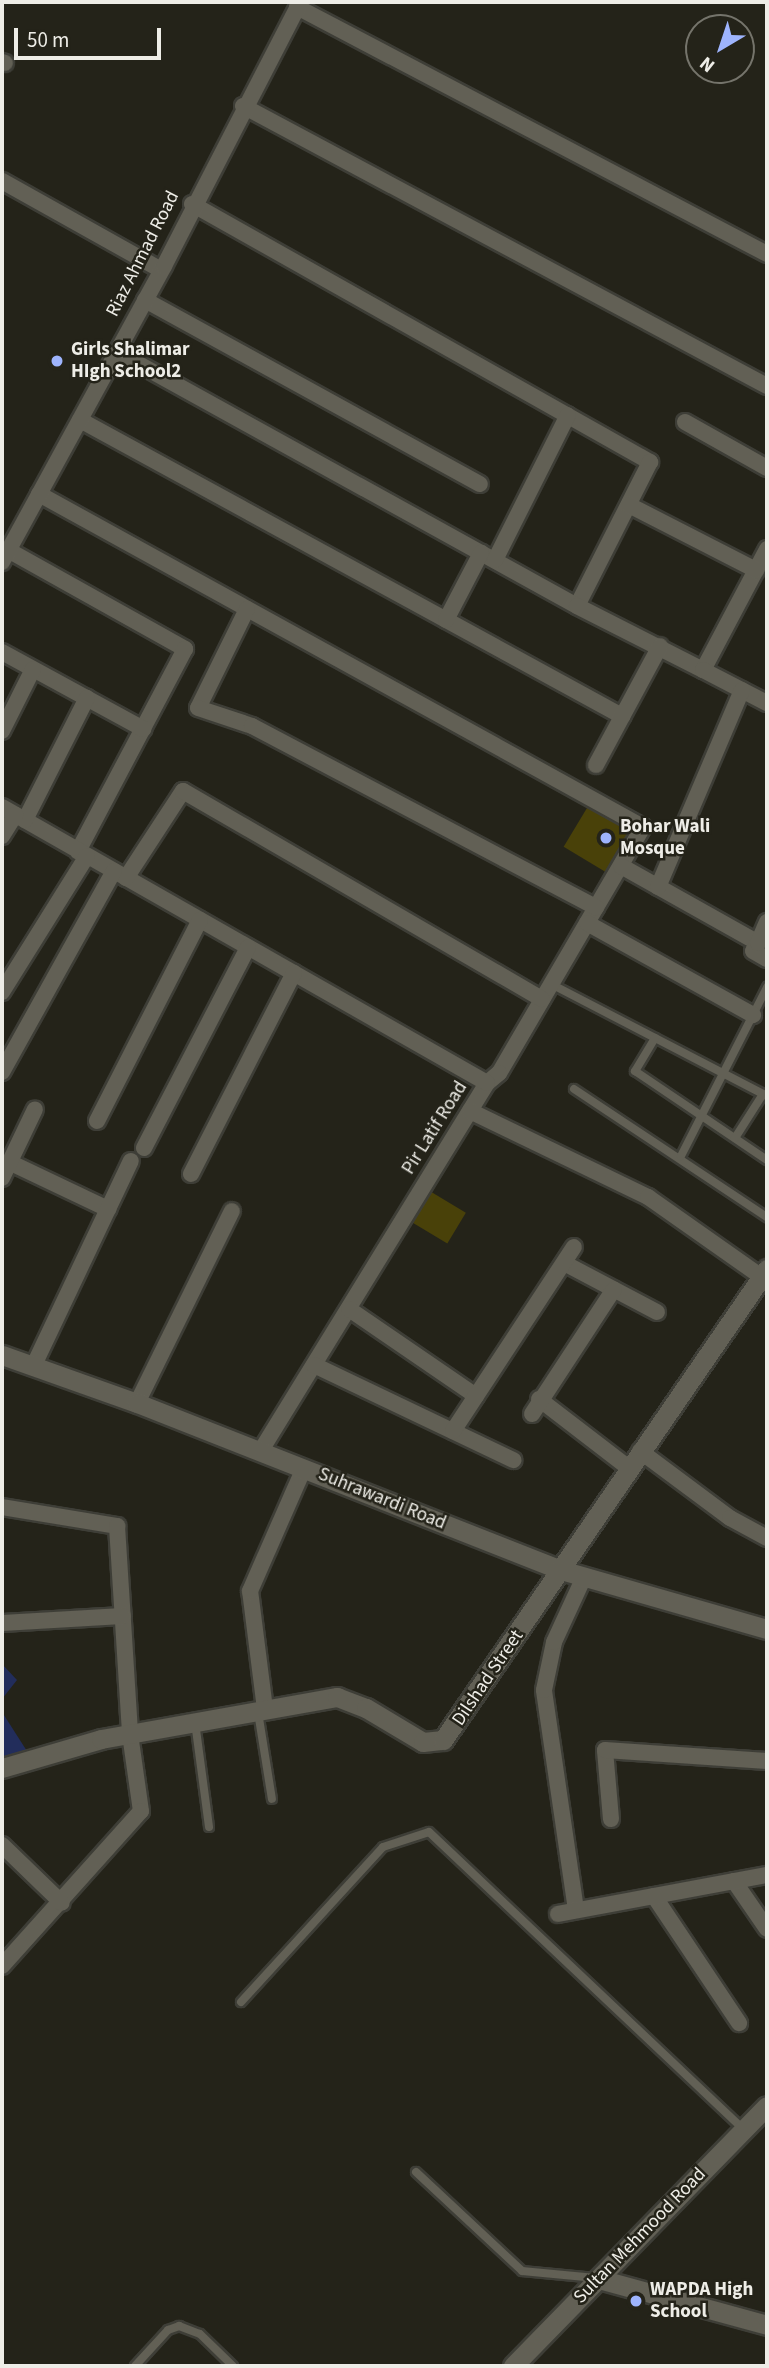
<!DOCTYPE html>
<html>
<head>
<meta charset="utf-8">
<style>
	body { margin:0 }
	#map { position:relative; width:769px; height:2368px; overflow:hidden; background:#242319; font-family:"Source Sans 3",sans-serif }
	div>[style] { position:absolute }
	.green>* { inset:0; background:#222d5b }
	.building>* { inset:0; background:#494109; transform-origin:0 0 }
	.roads { filter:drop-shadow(2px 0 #3e3e37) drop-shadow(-2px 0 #3e3e37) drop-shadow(0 2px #3e3e37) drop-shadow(0 -2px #3e3e37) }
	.service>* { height:8px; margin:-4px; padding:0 4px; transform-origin:4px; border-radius:4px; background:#626055 }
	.minor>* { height:16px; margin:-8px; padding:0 8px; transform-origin:8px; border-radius:8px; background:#626055 }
	.tertiary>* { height:19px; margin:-9.5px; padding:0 9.5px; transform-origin:9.5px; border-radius:9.5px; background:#626055 }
	.dots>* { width:19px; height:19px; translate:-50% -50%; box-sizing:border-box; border:4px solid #242319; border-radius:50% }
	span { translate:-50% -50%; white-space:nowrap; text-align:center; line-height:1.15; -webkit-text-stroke:5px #242319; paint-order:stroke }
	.street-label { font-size:19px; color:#eeede7 }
	.poi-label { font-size:19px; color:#eeede7; font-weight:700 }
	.left { translate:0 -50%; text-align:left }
	.frame { position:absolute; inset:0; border:4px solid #eeede7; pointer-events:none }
	.north { position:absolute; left:685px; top:14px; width:70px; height:70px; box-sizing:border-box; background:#242319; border:2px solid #75746b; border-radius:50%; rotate:219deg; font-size:19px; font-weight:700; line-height:28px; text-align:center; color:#eeede7 }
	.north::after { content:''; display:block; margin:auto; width:24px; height:32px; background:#9eb4fd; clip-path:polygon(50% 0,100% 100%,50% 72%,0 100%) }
	.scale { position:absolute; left:14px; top:28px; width:147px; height:32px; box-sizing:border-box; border:4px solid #eeede7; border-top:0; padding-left:9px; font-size:21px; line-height:24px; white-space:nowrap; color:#eeede7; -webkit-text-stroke:5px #242319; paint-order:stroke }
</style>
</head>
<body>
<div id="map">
	<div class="green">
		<i style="clip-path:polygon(2px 1664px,17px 1680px,2px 1699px)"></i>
		<i style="clip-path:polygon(2px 1712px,32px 1759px,2px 1766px)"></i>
	</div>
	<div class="building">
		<i style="left:593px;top:798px;width:65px;height:57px;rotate:31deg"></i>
		<i style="left:423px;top:1187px;width:50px;height:36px;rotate:31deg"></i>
	</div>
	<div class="roads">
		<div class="service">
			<i style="left:551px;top:984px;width:243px;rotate:27.4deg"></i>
			<i style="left:655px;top:1038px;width:39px;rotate:121deg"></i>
			<i style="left:635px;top:1071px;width:159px;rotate:34deg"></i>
			<i style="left:574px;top:1089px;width:232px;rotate:33.6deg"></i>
			<i style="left:735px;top:1138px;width:52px;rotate:-57.5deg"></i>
			<i style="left:681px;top:1156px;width:190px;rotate:-63deg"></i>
			<i style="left:258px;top:1712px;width:88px;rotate:80.9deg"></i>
			<i style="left:195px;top:1722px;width:106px;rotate:82.4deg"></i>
			<i style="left:241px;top:2002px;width:210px;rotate:-47.5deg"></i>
			<i style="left:383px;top:1847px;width:48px;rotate:-18.1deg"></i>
			<i style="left:429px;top:1832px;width:434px;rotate:43.4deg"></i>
			<i style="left:416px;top:2172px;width:145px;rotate:43deg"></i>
			<i style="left:522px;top:2271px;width:74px;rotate:5.4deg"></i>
			<i style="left:135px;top:2366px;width:49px;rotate:-47.5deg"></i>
			<i style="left:168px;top:2330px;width:12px;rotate:-20deg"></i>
			<i style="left:179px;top:2326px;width:22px;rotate:21deg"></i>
			<i style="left:200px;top:2334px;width:46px;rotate:44.1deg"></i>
		</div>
		<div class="minor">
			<i style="left:297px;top:7px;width:531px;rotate:27.72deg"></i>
			<i style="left:2px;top:62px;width:3px;rotate:18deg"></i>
			<i style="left:243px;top:106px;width:594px;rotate:28.12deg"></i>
			<i style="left:2px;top:181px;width:182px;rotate:29.2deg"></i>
			<i style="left:192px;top:204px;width:526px;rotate:29.39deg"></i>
			<i style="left:650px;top:462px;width:161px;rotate:116.9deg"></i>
			<i style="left:145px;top:300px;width:382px;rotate:28.8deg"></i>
			<i style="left:117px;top:352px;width:525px;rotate:28.91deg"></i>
			<i style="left:577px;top:606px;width:141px;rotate:26.9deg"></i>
			<i style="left:703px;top:670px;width:137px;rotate:-62.1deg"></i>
			<i style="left:80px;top:420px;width:618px;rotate:28.64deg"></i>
			<i style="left:685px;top:422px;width:94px;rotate:29.3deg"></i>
			<i style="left:39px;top:494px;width:690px;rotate:28.87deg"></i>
			<i style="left:643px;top:827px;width:285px;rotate:120.3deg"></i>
			<i style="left:499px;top:1073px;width:16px;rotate:140deg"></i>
			<i style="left:487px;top:1083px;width:432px;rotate:121.6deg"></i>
			<i style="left:629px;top:505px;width:143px;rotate:27.1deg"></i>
			<i style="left:8px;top:550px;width:203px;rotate:29.2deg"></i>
			<i style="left:185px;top:649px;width:229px;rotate:117.9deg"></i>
			<i style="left:495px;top:560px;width:162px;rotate:-63.3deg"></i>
			<i style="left:2px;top:562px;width:337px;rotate:-61.3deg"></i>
			<i style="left:164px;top:266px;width:297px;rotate:-62.7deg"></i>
			<i style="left:247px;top:609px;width:110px;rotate:116.3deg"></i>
			<i style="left:198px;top:708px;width:57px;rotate:18.4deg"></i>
			<i style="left:252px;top:726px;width:389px;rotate:27.8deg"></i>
			<i style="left:446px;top:620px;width:76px;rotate:-62.4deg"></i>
			<i style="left:2px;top:652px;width:161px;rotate:28.6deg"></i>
			<i style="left:703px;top:670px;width:72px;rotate:27.3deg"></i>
			<i style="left:2px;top:731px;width:69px;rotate:-63.4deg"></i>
			<i style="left:596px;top:765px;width:135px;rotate:-61.7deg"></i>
			<i style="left:2px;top:807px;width:558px;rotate:29.64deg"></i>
			<i style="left:25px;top:820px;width:137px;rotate:-63.1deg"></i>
			<i style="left:2px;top:836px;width:25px;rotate:-58deg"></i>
			<i style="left:621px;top:866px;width:157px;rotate:29.3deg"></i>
			<i style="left:758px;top:943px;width:9px;rotate:122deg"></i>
			<i style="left:753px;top:951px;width:16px;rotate:30deg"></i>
			<i style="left:126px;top:878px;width:104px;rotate:-56.8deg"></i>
			<i style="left:183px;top:791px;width:415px;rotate:30.1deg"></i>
			<i style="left:658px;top:887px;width:214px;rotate:-66.9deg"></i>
			<i style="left:587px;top:923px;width:190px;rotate:29deg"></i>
			<i style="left:758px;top:943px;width:23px;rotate:-67deg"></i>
			<i style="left:2px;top:992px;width:160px;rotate:-58deg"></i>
			<i style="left:2px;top:1072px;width:230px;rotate:-60.9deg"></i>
			<i style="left:470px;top:1111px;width:198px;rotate:25.8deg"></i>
			<i style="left:648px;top:1197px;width:139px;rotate:35.1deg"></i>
			<i style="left:97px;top:1121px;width:226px;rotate:-62.9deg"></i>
			<i style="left:144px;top:1148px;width:226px;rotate:-62.6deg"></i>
			<i style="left:9px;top:1162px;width:110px;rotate:25.4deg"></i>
			<i style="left:191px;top:1174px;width:226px;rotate:-62.9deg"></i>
			<i style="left:2px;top:1178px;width:76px;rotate:-64.4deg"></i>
			<i style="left:564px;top:1263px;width:105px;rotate:27.8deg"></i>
			<i style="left:349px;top:1309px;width:154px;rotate:34.4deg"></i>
			<i style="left:314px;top:1365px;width:221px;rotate:25.5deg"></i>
			<i style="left:33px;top:1367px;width:228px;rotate:-64.6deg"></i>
			<i style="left:539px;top:1399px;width:113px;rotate:37.5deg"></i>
			<i style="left:137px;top:1403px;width:214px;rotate:-63.7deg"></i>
			<i style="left:532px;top:1414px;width:149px;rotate:-56.7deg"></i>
			<i style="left:453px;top:1431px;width:220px;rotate:-56.7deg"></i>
			<i style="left:640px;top:1451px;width:112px;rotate:36.7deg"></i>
			<i style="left:730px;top:1518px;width:42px;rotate:28.4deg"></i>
			<i style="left:2px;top:1507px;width:117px;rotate:9.4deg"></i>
			<i style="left:117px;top:1526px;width:208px;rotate:86.4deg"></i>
			<i style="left:130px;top:1734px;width:78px;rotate:81.9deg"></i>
			<i style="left:141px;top:1811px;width:208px;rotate:131.9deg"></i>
			<i style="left:2px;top:1623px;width:121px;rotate:-3.3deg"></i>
			<i style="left:265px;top:1709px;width:119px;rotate:-97.2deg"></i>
			<i style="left:250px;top:1591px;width:134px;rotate:-66.3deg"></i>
			<i style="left:611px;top:1819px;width:69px;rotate:-95deg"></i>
			<i style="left:605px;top:1750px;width:162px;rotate:3.9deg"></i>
			<i style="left:2px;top:1845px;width:83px;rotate:44deg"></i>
			<i style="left:734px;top:1881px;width:58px;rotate:55.5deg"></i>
			<i style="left:654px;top:1896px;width:153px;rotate:56.2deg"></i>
			<i style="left:576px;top:1910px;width:222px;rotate:-98.3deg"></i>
			<i style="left:544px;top:1690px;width:49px;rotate:-78.2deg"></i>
			<i style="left:554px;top:1642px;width:72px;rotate:-65.2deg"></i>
			<i style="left:558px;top:1914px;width:213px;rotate:-10.6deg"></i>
		</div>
		<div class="tertiary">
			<i style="left:2px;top:1355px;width:143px;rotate:19.6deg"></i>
			<i style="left:137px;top:1403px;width:456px;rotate:21.5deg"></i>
			<i style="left:561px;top:1570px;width:214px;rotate:16deg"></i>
			<i style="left:2px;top:1768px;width:103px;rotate:-16.3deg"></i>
			<i style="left:101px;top:1739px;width:240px;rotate:-10.1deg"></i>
			<i style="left:337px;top:1697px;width:31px;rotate:21deg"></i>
			<i style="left:366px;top:1708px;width:66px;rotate:30.8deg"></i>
			<i style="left:423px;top:1742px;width:20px;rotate:-6deg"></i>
			<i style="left:443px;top:1740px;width:572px;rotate:-55.48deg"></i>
			<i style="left:599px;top:2279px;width:174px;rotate:15.3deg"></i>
			<i style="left:513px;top:2366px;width:363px;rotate:-45.7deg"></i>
		</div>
	</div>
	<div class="dots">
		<i style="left:57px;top:361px;background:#9eb4fd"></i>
		<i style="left:606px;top:838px;background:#9eb4fd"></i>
		<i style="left:636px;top:2301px;background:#9eb4fd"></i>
	</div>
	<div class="street-label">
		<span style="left:143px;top:254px;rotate:-63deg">Riaz Ahmad Road</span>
		<span style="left:435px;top:1128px;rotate:-58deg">Pir Latif Road</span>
		<span style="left:382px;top:1499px;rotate:22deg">Suhrawardi Road</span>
		<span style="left:488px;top:1678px;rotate:-56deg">Dilshad Street</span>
		<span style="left:640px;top:2236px;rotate:-46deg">Sultan Mehmood Road</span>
	</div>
	<div class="poi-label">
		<span class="left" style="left:71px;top:361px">Girls Shalimar<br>HIgh School2</span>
		<span class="left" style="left:620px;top:838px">Bohar Wali<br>Mosque</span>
		<span class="left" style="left:650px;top:2301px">WAPDA High<br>School</span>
	</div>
	<div class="frame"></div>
	<div class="north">N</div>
	<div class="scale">50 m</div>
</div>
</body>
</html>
